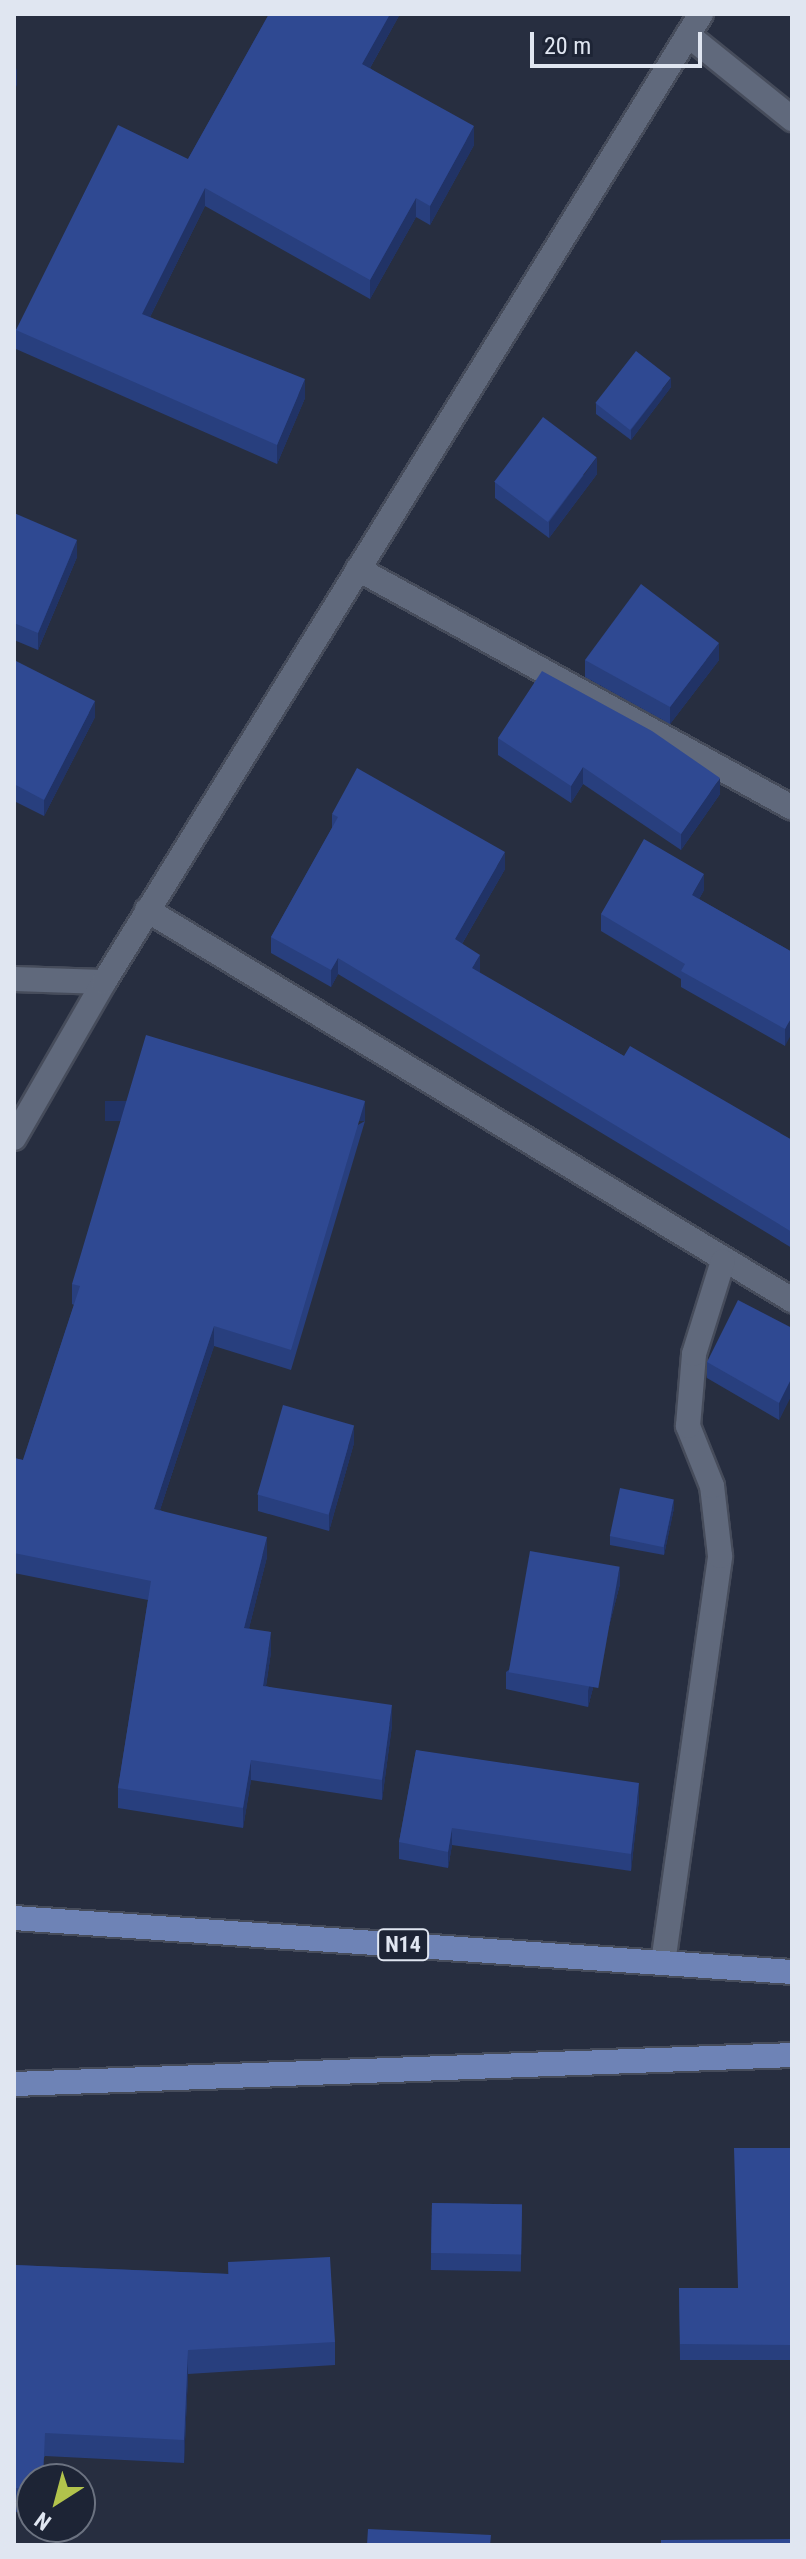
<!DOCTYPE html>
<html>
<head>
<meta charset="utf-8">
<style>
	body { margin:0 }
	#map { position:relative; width:806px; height:2559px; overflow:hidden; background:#272e40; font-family:"Roboto Condensed",sans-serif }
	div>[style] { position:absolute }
	.roads { filter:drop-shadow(2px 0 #464c5b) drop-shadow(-2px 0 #464c5b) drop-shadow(0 2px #464c5b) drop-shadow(0 -2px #464c5b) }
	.minor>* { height:24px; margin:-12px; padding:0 12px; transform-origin:12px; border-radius:12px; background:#60697c }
	.secondary>* { height:24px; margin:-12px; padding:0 12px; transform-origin:12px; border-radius:12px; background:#60697c }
	.primary>* { height:24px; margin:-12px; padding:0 12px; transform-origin:12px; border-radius:12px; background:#6e83b6 }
	.wall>* { inset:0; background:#283f7e; transform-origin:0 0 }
	.shaded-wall>* { inset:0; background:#213366; transform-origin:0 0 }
	.building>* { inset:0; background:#2f4992; transform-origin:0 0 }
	span { translate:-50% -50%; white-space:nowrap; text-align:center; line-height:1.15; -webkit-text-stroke:6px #1d2435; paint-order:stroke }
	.shield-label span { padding:2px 6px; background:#1d2435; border:2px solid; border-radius:6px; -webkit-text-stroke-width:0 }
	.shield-label { font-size:22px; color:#e0e6f1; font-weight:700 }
	.frame { position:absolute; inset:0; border:16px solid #e0e6f1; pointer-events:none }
	.north { position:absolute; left:16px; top:2463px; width:80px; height:80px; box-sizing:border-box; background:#1d2435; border:2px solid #6b7280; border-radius:50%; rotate:216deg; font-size:22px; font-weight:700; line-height:32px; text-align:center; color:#e0e6f1 }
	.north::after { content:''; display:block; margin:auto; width:28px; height:36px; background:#b2c34c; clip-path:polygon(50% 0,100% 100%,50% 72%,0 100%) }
	.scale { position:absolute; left:530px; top:32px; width:172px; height:36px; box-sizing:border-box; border:4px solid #e0e6f1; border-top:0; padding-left:10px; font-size:24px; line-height:28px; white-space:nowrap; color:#e0e6f1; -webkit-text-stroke:6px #1d2435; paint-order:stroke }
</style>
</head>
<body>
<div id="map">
	<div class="roads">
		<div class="minor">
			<i style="left:688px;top:35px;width:134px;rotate:38.9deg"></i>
			<i style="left:358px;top:569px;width:495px;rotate:28.8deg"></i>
			<i style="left:147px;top:910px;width:754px;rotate:31.16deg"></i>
			<i style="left:14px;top:979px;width:90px;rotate:1.9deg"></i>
			<i style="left:663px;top:1963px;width:411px;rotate:-82deg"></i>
			<i style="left:720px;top:1556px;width:70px;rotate:-96.5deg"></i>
			<i style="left:712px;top:1486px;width:65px;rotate:-111.8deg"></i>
			<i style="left:688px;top:1426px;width:72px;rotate:-85.2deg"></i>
			<i style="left:694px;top:1354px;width:97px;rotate:-72.7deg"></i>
		</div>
		<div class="secondary">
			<i style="left:14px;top:1138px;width:180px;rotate:-60deg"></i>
			<i style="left:104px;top:982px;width:1137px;rotate:-58.34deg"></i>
		</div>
		<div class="primary">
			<i style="left:14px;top:1918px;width:780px;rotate:3.97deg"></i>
			<i style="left:14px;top:2084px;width:779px;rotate:-2.13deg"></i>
		</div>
	</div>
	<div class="wall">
		<i style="clip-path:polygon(269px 14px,400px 14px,370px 68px,474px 145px,430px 225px,416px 217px,370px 299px,205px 206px,150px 317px,305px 398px,277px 464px,16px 349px,16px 330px,188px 159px)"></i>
		<i style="clip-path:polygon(671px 387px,631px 440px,596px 414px,596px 404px)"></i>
		<i style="clip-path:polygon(597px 474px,549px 538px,495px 498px,495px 482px)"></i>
		<i style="clip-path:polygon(14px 513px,77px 557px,38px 650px,14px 640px)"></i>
		<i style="clip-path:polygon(14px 660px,95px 717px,44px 816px,14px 801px)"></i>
		<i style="clip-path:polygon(585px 660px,719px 660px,670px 724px,585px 677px)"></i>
		<i style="clip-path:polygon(498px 738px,720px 794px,681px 850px,583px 784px,571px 803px,498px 755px)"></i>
		<i style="clip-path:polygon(332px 814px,505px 869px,462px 944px,480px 971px,479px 973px,624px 1056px,792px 1140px,792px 1248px,338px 974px,331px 987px,271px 953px,271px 937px,332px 828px)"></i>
		<i style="clip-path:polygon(704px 890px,699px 899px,792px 952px,785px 1046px,681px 987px,681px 979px,601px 931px,601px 914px)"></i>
		<i style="clip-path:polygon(365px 1121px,291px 1370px,214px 1346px,160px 1510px,267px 1557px,249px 1628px,271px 1652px,266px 1686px,392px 1725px,382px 1800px,251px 1780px,243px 1828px,118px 1808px,118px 1788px,148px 1600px,14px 1573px,14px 1458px,23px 1460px,74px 1305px,72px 1304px,72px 1284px)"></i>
		<i style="clip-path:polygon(792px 1328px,792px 1394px,779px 1420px,707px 1378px,707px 1362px)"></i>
		<i style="clip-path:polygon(354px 1443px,329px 1531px,258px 1511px,258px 1495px)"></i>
		<i style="clip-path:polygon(674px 1508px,664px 1555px,610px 1545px,610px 1536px)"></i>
		<i style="clip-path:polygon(620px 1584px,588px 1707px,506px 1689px,506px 1672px)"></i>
		<i style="clip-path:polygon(416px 1750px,639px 1799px,631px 1871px,452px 1845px,448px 1868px,399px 1859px,399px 1842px)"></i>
		<i style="clip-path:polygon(792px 2148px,792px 2360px,680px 2360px,679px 2288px,738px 2288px)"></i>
		<i style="left:432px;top:2203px;width:90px;height:67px;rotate:1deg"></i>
		<i style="clip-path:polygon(228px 2262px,335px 2342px,335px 2365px,188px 2374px,184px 2463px,45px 2456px,32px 2479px,32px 2512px,14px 2512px,14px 2265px,228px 2274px)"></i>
	</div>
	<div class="shaded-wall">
		<i style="clip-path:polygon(390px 14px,400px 14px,362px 82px,362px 64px)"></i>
		<i style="clip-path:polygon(17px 68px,17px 85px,14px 91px,14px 75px)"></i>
		<i style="clip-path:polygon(474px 126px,474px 145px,430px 225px,430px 206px)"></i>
		<i style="clip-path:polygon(205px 188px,205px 206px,142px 333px,142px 314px)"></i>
		<i style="clip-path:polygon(416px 198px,416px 217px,370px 299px,370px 280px)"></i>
		<i style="clip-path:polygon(671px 378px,671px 387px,631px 440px,631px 430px)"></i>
		<i style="clip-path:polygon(305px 379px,305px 398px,277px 464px,277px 445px)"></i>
		<i style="clip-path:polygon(597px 457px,597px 474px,549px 538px,549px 522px)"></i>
		<i style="clip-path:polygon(77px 540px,77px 557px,38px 650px,38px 633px)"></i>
		<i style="clip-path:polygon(719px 643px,719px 660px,670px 724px,670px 707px)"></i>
		<i style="clip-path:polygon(95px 701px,95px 717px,44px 816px,44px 800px)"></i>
		<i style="clip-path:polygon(583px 767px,583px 784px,571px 803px,571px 786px)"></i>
		<i style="clip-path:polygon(720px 778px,720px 794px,681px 850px,681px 834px)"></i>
		<i style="clip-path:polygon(505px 852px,505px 869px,455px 956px,455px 939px)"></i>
		<i style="clip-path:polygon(704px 874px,704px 890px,692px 912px,692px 895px)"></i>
		<i style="clip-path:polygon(480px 955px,480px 971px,472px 985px,472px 968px)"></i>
		<i style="clip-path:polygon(338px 958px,338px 974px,331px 987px,331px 970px)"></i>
		<i style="clip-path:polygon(792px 1017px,792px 1033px,785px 1046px,785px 1029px)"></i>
		<i style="left:365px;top:1101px;width:20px;height:260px;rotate:90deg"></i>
		<i style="clip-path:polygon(214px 1326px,214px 1346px,154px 1528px,154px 1509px)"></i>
		<i style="clip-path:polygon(792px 1377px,792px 1394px,779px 1420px,779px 1403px)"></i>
		<i style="clip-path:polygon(354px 1426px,354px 1443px,329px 1531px,329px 1514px)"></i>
		<i style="clip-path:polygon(674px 1499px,674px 1508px,664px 1555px,664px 1546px)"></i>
		<i style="clip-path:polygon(267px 1537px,267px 1557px,244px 1648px,244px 1628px)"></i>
		<i style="clip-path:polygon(620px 1567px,620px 1584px,588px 1707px,588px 1691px)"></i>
		<i style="clip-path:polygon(271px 1632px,271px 1652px,263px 1706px,263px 1686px)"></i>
		<i style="clip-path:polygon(392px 1705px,392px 1725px,382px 1800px,382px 1780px)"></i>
		<i style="clip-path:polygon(251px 1760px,251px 1780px,243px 1828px,243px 1808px)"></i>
		<i style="clip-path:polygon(639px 1783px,639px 1799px,631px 1871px,631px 1854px)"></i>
		<i style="clip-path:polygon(452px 1828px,452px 1845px,448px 1868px,448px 1852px)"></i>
		<i style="clip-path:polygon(188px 2350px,188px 2374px,184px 2463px,184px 2440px)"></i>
	</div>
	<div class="building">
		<i style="clip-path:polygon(269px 14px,390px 14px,362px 64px,474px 126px,430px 206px,416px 198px,370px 280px,205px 188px,142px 314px,305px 379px,277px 445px,16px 330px,118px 125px,188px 159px)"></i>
		<i style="left:636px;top:351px;width:44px;height:66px;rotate:38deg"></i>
		<i style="left:543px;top:417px;width:67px;height:81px;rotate:37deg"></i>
		<i style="clip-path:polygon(14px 513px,77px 540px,38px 633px,14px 623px)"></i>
		<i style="clip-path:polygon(641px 584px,719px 643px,670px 707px,585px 660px)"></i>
		<i style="clip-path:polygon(14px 660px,95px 701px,44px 800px,14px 784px)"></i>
		<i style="clip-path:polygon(542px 671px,652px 731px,720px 778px,681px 834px,583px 767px,571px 786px,498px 738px)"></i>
		<i style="clip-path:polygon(357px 768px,505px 852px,455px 939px,480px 955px,472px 968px,624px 1056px,630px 1046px,792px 1140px,792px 1232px,338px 958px,331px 970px,271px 937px,338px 817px,332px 814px)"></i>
		<i style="clip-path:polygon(644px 839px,704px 874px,692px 895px,792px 952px,792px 1017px,785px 1029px,681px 971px,685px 964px,601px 914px)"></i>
		<i style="clip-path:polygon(146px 1035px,365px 1101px,291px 1350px,214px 1326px,154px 1509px,267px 1537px,244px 1628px,271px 1632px,263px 1686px,392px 1705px,382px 1780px,251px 1760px,243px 1808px,118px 1788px,151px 1581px,14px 1553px,14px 1458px,23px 1460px,80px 1286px,72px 1284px)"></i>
		<i style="clip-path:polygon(738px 1300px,792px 1328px,792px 1377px,779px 1403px,707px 1362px)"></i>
		<i style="left:283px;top:1405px;width:74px;height:93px;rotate:16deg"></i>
		<i style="left:620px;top:1488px;width:55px;height:49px;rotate:12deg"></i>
		<i style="left:530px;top:1551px;width:91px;height:123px;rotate:10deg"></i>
		<i style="clip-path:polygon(416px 1750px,639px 1783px,631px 1854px,452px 1828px,448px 1852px,399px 1842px)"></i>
		<i style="clip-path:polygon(734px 2148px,792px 2148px,792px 2345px,680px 2344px,679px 2288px,738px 2288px)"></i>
		<i style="left:432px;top:2203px;width:90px;height:50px;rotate:1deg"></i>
		<i style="clip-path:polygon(330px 2257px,335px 2342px,188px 2350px,184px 2440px,45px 2433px,43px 2479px,32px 2479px,32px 2489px,14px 2488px,14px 2265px,229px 2274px,228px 2262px)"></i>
		<i style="clip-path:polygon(368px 2529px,491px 2535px,490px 2545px,367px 2545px)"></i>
		<i style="clip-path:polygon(792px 2539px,792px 2545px,661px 2545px,661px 2540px)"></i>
	</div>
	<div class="shield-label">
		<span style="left:403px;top:1945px">N14</span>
	</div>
	<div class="frame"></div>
	<div class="north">N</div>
	<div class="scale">20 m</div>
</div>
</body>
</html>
